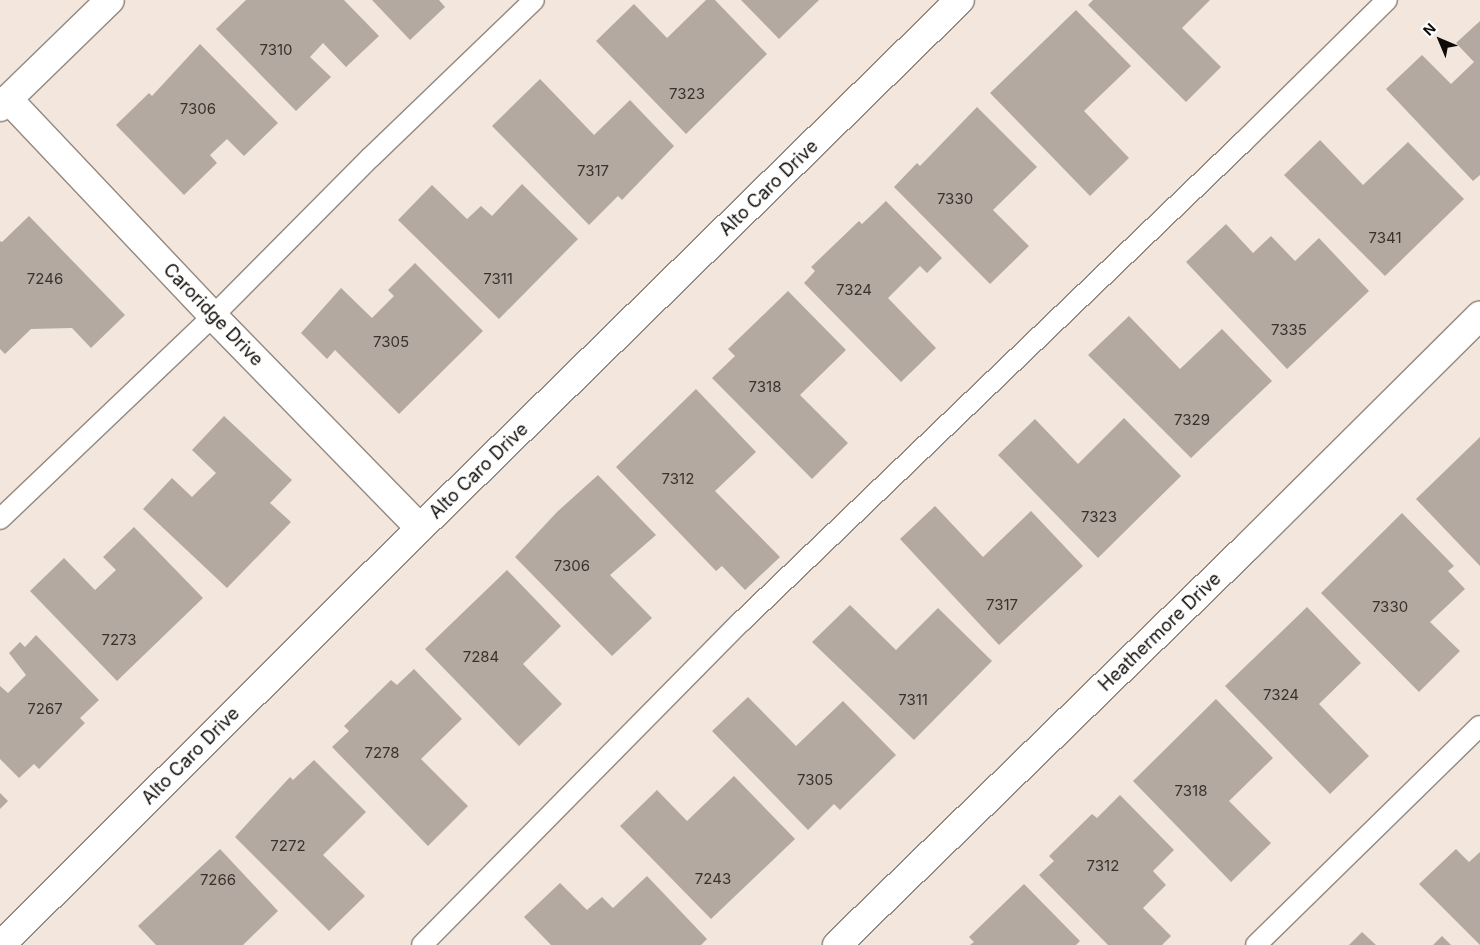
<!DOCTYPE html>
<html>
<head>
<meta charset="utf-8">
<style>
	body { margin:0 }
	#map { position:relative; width:1480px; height:945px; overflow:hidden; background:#f3e6dd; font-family:Inter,sans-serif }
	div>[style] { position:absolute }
	.building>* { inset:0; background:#b4a9a0 }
	.roads { filter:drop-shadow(1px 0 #948980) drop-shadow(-1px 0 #948980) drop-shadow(0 1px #948980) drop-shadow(0 -1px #948980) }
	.service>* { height:20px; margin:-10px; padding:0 10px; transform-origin:10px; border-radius:10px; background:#fff }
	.minor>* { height:28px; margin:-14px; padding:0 14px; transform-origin:14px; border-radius:14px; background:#fff }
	span { translate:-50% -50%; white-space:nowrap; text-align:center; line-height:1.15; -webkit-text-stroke:4.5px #fff; paint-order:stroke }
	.number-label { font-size:15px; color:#38322e }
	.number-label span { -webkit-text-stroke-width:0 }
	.street-label { font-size:18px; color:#0f0b08 }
	.north { position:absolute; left:1415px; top:15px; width:50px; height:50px; -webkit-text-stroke:4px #fff; paint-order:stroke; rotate:315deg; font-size:14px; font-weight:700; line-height:20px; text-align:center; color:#0f0b08 }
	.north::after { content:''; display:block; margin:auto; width:18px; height:22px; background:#0f0b08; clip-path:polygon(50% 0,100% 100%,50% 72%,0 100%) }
</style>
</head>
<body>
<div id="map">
	<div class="building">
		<i style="clip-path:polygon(246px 0,344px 0,379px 36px,346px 67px,323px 43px,310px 57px,331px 77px,296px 111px,216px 29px)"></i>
		<i style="clip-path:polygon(372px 0,439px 0,445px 7px,410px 40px)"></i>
		<i style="clip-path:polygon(706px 0,715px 0,767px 54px,686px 134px,596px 41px,634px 4px,667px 38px)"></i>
		<i style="clip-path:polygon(741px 0,819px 0,779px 39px)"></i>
		<i style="clip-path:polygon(1093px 0,1210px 0,1182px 28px,1221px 67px,1186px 102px,1088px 5px)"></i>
		<i style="clip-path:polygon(1076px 10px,1131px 66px,1084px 111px,1129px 158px,1090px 196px,990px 93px)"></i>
		<i style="clip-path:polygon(1480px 21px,1480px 175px,1473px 181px,1386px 89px,1422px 55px,1451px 84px,1474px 62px,1456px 43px)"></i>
		<i style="clip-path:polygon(200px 44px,278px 123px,244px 156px,227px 139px,210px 155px,217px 163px,184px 195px,116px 125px,149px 93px,152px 96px)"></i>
		<i style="clip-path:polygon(540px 79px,594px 135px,630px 100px,674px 146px,622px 200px,618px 196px,589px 225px,492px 126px)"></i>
		<i style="clip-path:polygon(977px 107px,1037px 167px,993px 210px,1029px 246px,990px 284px,894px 187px,917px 163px,920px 166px)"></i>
		<i style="clip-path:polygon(1320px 140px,1363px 185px,1408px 142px,1464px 199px,1385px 276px,1284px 175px)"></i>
		<i style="clip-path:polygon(522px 184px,578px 239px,499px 319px,398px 220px,432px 185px,467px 219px,481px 206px,492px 216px)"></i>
		<i style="clip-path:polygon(886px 201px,942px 258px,927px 273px,920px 266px,888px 298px,936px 348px,901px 382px,804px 283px,815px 271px,811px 267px,859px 221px,862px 224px)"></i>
		<i style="clip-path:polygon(29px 216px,125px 315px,91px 348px,72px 328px,31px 329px,5px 354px,0 349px,0 241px,2px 242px)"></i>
		<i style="clip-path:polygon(1226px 224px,1253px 253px,1271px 236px,1295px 261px,1319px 238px,1369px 291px,1287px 369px,1186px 262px)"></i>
		<i style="clip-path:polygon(415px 263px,483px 331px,399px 414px,335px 350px,327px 359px,301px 333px,341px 288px,372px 318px,394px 296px,388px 290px)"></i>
		<i style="clip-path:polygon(788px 291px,846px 350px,800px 395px,848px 443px,812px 479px,712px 378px,735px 356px,728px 349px)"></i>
		<i style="clip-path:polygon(1129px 316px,1180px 369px,1222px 329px,1272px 381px,1191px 458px,1088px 355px)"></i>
		<i style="clip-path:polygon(696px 389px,756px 452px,715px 491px,780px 557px,745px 590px,722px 566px,716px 571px,616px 467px)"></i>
		<i style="clip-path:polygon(224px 416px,292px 480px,270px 503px,291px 522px,227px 588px,143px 509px,172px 478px,192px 497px,216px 473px,192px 450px)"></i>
		<i style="clip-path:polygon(1124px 418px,1181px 476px,1098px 558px,998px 455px,1035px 419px,1078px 464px)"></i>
		<i style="clip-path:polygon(1480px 437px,1480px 566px,1416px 499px)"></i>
		<i style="clip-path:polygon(598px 475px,656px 535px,610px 575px,652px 618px,612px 656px,515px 557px,557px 512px)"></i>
		<i style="clip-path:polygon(935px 506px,983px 557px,1031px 511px,1083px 566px,999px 645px,900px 539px)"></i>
		<i style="clip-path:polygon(1402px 513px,1454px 566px,1448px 571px,1465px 589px,1430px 622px,1460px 651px,1419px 692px,1321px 593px)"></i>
		<i style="clip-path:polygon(134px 527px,203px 598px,117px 681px,30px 591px,64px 558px,95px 590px,116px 570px,103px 557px)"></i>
		<i style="clip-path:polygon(507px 570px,561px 626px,523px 664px,562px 704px,519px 746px,425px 649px)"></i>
		<i style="clip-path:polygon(850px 605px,896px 650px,938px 608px,992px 661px,914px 740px,812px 642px)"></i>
		<i style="clip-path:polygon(1307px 607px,1361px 663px,1319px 704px,1369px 756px,1330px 794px,1225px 686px)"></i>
		<i style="clip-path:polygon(36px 635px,99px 700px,80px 718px,85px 723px,39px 769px,34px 764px,19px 778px,0 759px,0 686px,8px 693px,26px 675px,9px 653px,20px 642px,25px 647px)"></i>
		<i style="clip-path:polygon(414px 669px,462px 719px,421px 759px,468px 806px,428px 846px,332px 747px,349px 731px,344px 726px,391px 680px,397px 685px)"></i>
		<i style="clip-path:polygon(748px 697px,796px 746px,843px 701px,896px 755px,840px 810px,834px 804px,808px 830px,712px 731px)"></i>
		<i style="clip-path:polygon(1216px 699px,1273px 758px,1229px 801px,1271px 843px,1231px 882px,1133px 781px)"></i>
		<i style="clip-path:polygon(314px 760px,366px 812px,323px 855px,365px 896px,329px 931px,235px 837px,290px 777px,293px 780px)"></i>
		<i style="clip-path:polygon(734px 776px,795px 839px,711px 919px,620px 826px,657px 790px,687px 821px)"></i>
		<i style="clip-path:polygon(0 793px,8px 801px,0 809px)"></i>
		<i style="clip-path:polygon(1120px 795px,1174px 850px,1153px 871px,1166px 885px,1143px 908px,1171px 936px,1162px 945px,1108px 945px,1039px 875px,1054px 861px,1049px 856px,1092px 814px,1097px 818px)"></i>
		<i style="clip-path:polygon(220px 849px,278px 911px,243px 945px,156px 945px,138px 926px)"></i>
		<i style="clip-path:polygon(1456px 849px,1469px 862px,1480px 852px,1480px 945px,1419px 884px)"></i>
		<i style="clip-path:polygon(647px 876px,707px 939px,701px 945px,551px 945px,524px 917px,560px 883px,587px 910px,602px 897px,613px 908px)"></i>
		<i style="clip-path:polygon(1024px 884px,1080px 941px,1076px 945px,970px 945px,974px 942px,969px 937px)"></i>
		<i style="clip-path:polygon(1362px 932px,1376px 945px,1349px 945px)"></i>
		<i style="clip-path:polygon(1442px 936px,1451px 945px,1433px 945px)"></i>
	</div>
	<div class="roads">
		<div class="service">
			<i style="left:0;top:519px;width:294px;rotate:-43.6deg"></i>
			<i style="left:213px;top:316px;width:224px;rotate:-45.2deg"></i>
			<i style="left:371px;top:157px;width:226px;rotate:-43.9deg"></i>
			<i style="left:422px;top:945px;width:455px;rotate:-45.4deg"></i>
			<i style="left:742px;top:621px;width:693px;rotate:-43.71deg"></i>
			<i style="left:1243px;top:142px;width:202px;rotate:-44.6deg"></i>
			<i style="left:1256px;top:945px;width:313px;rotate:-44.4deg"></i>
		</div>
		<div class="minor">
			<i style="left:8px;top:99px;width:299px;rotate:46.6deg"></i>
			<i style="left:213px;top:316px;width:296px;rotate:45.7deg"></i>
			<i style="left:0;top:107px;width:153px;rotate:-44.2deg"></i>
			<i style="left:1px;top:945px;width:591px;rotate:-44.86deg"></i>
			<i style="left:420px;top:528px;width:755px;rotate:-44.36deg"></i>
			<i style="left:837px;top:945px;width:573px;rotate:-44.15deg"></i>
			<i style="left:1248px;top:546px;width:327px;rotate:-44.8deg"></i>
		</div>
	</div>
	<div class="number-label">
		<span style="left:276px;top:50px">7310</span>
		<span style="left:687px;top:94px">7323</span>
		<span style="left:198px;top:109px">7306</span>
		<span style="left:593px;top:171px">7317</span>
		<span style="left:955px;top:199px">7330</span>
		<span style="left:1385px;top:238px">7341</span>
		<span style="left:45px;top:279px">7246</span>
		<span style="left:498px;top:279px">7311</span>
		<span style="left:854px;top:290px">7324</span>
		<span style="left:1289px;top:330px">7335</span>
		<span style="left:391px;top:342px">7305</span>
		<span style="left:765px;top:387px">7318</span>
		<span style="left:1192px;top:420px">7329</span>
		<span style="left:678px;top:479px">7312</span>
		<span style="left:1099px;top:517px">7323</span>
		<span style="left:572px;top:566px">7306</span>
		<span style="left:1002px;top:605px">7317</span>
		<span style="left:1390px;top:607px">7330</span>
		<span style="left:119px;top:640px">7273</span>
		<span style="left:481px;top:657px">7284</span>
		<span style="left:1281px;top:695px">7324</span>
		<span style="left:913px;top:700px">7311</span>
		<span style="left:45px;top:709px">7267</span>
		<span style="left:382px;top:753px">7278</span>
		<span style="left:815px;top:780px">7305</span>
		<span style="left:1191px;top:791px">7318</span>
		<span style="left:288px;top:846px">7272</span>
		<span style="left:1103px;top:866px">7312</span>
		<span style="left:713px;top:879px">7243</span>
		<span style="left:218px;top:880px">7266</span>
	</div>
	<div class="street-label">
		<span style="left:769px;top:188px;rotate:-44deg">Alto Caro Drive</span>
		<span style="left:213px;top:315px;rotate:46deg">Caroridge Drive</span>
		<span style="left:479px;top:471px;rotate:-44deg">Alto Caro Drive</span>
		<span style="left:1160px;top:632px;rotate:-44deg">Heathermore Drive</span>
		<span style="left:191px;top:756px;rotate:-45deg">Alto Caro Drive</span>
	</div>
	<div class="north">N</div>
</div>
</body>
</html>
